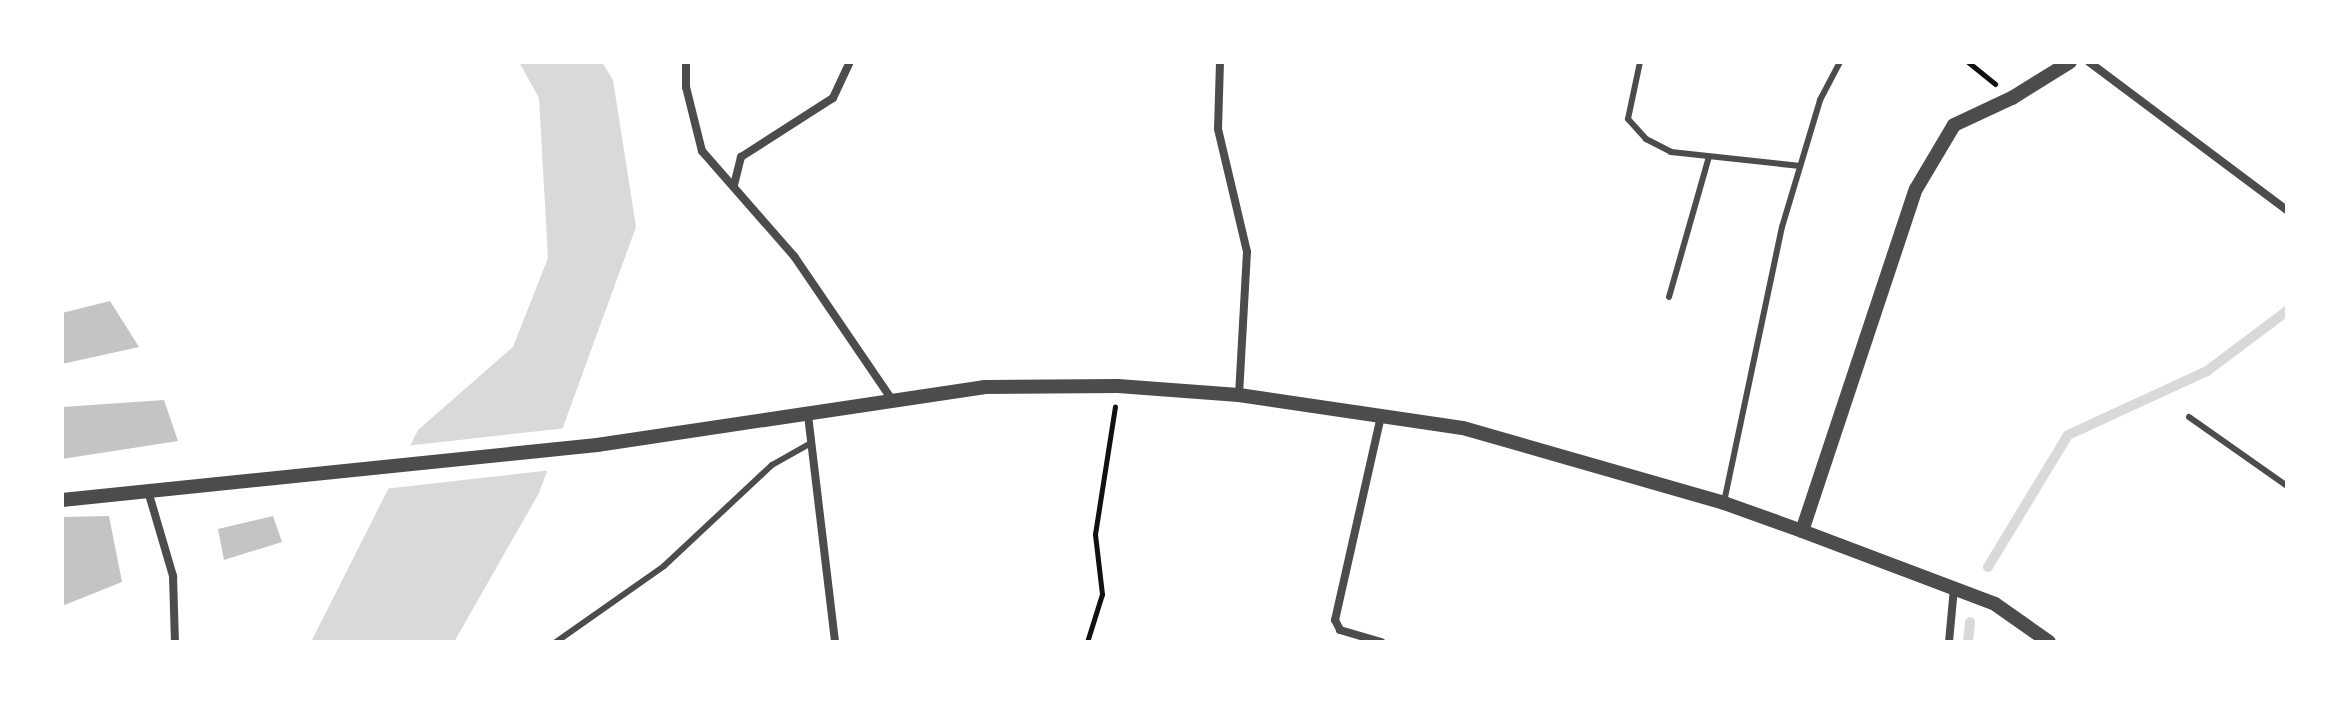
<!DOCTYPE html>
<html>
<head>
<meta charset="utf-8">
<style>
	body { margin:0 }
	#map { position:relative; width:2349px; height:704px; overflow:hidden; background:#fff; font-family:Roboto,sans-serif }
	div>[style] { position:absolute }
	.water>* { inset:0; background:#d9d9d9 }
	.pier>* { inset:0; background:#fff }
	.stream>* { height:10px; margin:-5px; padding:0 5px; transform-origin:5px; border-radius:5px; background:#d9d9d9 }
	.building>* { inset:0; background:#c4c4c4 }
	.path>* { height:5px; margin:-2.5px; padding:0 2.5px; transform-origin:2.5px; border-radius:2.5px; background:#111 }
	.service>* { height:6px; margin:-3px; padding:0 3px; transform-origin:3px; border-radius:3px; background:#4c4c4c }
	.minor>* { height:8px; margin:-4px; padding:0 4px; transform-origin:4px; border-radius:4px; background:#4c4c4c }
	.tertiary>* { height:14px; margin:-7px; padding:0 7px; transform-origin:7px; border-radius:7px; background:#4c4c4c }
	span { translate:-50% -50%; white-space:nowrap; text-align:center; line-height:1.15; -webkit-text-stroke:6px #fff; paint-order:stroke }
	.frame { position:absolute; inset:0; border:64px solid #fff; pointer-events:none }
</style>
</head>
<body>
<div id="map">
	<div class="water">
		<i style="clip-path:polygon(519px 62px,602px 62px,613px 80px,636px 227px,539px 493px,454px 642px,311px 642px,418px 430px,513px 347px,548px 258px,539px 98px)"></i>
	</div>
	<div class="pier">
		<i style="clip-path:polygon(567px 428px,552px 470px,384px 489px,406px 446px)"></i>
	</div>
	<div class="stream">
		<i style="left:1988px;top:567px;width:154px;rotate:-58.8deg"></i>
		<i style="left:2068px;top:435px;width:153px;rotate:-24.7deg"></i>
		<i style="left:2207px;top:371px;width:100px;rotate:-36.9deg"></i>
		<i style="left:1968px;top:642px;width:20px;rotate:-84deg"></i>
	</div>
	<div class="building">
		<i style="clip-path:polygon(110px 301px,139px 347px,62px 364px,62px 313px)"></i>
		<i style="clip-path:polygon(164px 400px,178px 441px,62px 459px,62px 407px)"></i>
		<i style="clip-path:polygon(109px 516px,122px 582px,62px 606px,62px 517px)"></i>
		<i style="clip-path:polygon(273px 516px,282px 542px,224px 560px,218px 529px)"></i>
	</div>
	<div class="path">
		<i style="left:1968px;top:62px;width:35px;rotate:39deg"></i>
		<i style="left:1087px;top:642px;width:50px;rotate:-72.6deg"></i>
		<i style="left:1102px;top:594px;width:60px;rotate:-96.7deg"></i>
		<i style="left:1095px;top:534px;width:129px;rotate:-81.1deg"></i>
	</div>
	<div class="service">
		<i style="left:1640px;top:62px;width:58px;rotate:101.9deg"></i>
		<i style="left:1628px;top:119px;width:27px;rotate:48deg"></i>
		<i style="left:1646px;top:139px;width:28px;rotate:27deg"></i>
		<i style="left:1671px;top:152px;width:130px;rotate:6.2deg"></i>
		<i style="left:1669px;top:297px;width:146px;rotate:-74.1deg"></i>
		<i style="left:2189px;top:417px;width:120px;rotate:35.1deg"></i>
		<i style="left:1724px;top:502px;width:281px;rotate:-78.1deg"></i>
		<i style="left:1782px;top:227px;width:133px;rotate:-73.3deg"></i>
		<i style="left:1820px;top:100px;width:43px;rotate:-62.2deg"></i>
		<i style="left:556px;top:642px;width:132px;rotate:-35.1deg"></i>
		<i style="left:664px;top:566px;width:148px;rotate:-43.1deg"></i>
		<i style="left:772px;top:465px;width:45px;rotate:-29.4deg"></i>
	</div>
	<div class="minor">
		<i style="left:686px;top:62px;width:25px;rotate:90deg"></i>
		<i style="left:686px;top:87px;width:66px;rotate:76deg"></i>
		<i style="left:702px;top:151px;width:140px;rotate:48.8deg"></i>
		<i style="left:794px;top:256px;width:176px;rotate:55.7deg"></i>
		<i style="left:1220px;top:62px;width:67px;rotate:91.7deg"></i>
		<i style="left:1218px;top:129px;width:126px;rotate:76.7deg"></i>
		<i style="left:1247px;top:252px;width:143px;rotate:93.2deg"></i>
		<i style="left:2089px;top:62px;width:247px;rotate:36.8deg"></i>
		<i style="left:734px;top:185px;width:29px;rotate:-76deg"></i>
		<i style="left:741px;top:157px;width:109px;rotate:-32.7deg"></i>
		<i style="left:833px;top:98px;width:40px;rotate:-65deg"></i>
		<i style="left:808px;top:415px;width:229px;rotate:83.2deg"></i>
		<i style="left:1381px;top:416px;width:209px;rotate:102.7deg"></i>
		<i style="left:1335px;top:620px;width:11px;rotate:63deg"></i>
		<i style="left:1340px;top:630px;width:43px;rotate:16.3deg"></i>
		<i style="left:148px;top:491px;width:89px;rotate:73.6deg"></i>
		<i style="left:173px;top:576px;width:66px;rotate:88.3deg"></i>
		<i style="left:1949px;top:642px;width:54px;rotate:-84.7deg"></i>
	</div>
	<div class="tertiary">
		<i style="left:62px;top:500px;width:538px;rotate:-5.87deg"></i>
		<i style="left:597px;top:445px;width:391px;rotate:-8.5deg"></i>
		<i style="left:984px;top:387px;width:134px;rotate:-0.4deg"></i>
		<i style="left:1118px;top:386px;width:121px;rotate:4.3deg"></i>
		<i style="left:1239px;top:395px;width:226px;rotate:8.4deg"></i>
		<i style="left:1463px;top:428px;width:272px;rotate:16deg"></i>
		<i style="left:1724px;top:503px;width:83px;rotate:19.7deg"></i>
		<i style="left:1802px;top:531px;width:206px;rotate:20.7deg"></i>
		<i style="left:1995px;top:604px;width:66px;rotate:35.1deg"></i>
		<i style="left:1802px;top:531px;width:360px;rotate:-71.6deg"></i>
		<i style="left:1916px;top:189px;width:74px;rotate:-59.3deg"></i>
		<i style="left:1954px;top:125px;width:64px;rotate:-25deg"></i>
		<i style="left:2012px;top:98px;width:68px;rotate:-31.8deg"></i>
	</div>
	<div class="frame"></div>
</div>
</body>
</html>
